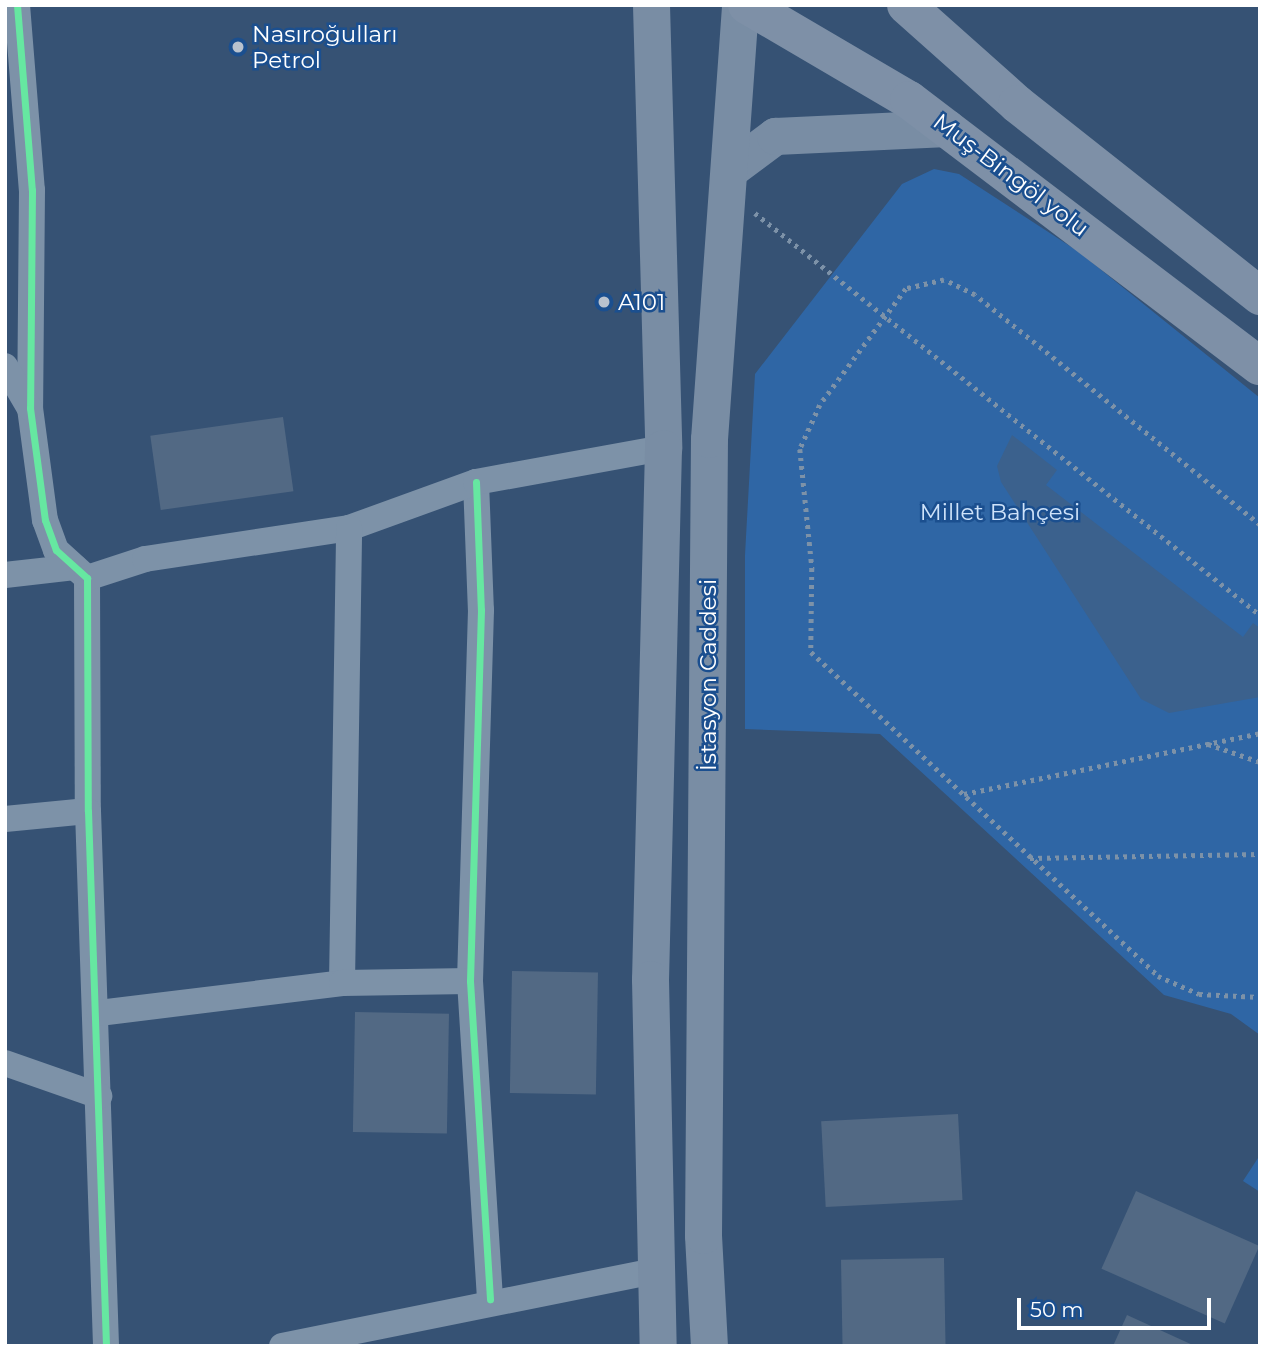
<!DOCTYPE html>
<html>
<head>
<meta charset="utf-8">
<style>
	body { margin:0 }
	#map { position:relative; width:1265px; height:1351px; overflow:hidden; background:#365274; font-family:Montserrat,sans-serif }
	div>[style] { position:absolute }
	.green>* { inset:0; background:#2f66a5 }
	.water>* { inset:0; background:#3b618d }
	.building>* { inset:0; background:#526984; transform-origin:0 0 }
	.path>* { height:4.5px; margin-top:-2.25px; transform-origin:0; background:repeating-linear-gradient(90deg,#7d92a8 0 3.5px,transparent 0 8.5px) }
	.minor>* { height:26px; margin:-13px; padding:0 13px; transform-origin:13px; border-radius:13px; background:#7d92a8 }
	.secondary>* { height:37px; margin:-18.5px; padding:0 18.5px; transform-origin:18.5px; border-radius:18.5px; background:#798da4 }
	.trunk>* { height:38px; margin:-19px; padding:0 19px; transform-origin:19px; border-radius:19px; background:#7e90a7 }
	.cycleway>* { height:7px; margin:-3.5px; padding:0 3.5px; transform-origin:3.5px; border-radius:3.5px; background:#66e7a1 }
	.dots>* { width:19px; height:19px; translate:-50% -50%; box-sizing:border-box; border:4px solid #1b4f8f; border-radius:50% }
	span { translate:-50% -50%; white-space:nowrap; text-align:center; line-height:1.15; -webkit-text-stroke:5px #1b4f8f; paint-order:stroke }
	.poi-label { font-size:23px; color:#fff }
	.left { translate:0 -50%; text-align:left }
	.street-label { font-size:23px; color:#fff }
	.park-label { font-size:23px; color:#cfe3fa }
	.frame { position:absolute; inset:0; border:7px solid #fff; pointer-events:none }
	.scale { position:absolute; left:1017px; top:1298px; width:194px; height:32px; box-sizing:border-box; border:4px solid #fff; border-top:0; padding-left:9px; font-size:21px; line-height:24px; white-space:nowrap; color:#fff; -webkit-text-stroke:5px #1b4f8f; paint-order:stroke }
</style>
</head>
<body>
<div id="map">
	<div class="green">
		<i style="clip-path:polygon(934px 169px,959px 174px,1079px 252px,1260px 398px,1260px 1035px,1231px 1014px,1164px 995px,880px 734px,745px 729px,745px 555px,755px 374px,902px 184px)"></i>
		<i style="clip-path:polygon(1260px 1155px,1260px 1192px,1243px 1181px)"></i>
	</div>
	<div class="water">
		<i style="clip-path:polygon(1012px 435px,1057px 470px,1046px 485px,1243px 637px,1253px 623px,1260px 628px,1260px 697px,1169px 713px,1141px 699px,1001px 482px,997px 466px)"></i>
	</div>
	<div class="building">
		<i style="left:283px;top:417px;width:75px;height:134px;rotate:82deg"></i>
		<i style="left:512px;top:971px;width:86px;height:122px;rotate:1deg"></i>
		<i style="left:355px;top:1012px;width:94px;height:120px;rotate:1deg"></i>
		<i style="left:958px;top:1114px;width:86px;height:137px;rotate:87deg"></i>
		<i style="left:1136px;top:1191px;width:135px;height:85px;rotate:24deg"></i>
		<i style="left:944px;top:1258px;width:88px;height:103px;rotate:89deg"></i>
		<i style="clip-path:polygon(1127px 1315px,1195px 1346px,1113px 1346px)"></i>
	</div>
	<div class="path">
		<i style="left:755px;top:213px;width:645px;rotate:38.52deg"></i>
		<i style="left:1260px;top:525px;width:366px;rotate:-141.1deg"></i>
		<i style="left:975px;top:295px;width:34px;rotate:-154deg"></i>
		<i style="left:944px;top:280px;width:39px;rotate:167deg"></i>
		<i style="left:906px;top:289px;width:144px;rotate:126.6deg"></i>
		<i style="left:820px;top:405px;width:48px;rotate:114.4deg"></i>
		<i style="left:800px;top:449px;width:120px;rotate:84.2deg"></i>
		<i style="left:812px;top:568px;width:84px;rotate:90.7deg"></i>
		<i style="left:811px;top:652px;width:475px;rotate:43deg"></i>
		<i style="left:1158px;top:976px;width:45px;rotate:23.7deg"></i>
		<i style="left:1199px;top:994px;width:61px;rotate:2.8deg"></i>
		<i style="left:1208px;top:744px;width:55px;rotate:19.1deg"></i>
		<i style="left:964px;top:794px;width:302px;rotate:-11.6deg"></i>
		<i style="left:1030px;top:858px;width:230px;rotate:-1deg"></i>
	</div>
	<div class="minor">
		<i style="left:17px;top:5px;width:186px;rotate:85.4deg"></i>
		<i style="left:32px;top:190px;width:218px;rotate:90.5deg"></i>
		<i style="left:30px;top:408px;width:113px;rotate:82.4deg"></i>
		<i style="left:45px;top:520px;width:32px;rotate:70deg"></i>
		<i style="left:56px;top:550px;width:42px;rotate:42.1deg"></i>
		<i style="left:87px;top:578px;width:233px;rotate:89.8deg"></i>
		<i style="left:88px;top:811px;width:535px;rotate:88.07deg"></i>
		<i style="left:5px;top:366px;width:48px;rotate:59.7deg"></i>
		<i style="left:476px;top:482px;width:128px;rotate:87.8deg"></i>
		<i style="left:481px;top:610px;width:371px;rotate:91.7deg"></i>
		<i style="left:470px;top:981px;width:319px;rotate:86.4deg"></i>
		<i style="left:5px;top:575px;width:70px;rotate:-6.5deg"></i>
		<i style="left:87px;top:578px;width:61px;rotate:-18.1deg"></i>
		<i style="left:145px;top:559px;width:206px;rotate:-8.6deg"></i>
		<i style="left:349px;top:528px;width:135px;rotate:-19.9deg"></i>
		<i style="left:476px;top:482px;width:190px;rotate:-10.3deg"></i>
		<i style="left:5px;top:819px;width:83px;rotate:-5.5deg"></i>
		<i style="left:342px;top:983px;width:455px;rotate:-89.1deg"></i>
		<i style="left:99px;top:1013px;width:245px;rotate:-7deg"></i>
		<i style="left:342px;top:983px;width:128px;rotate:-0.9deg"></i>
		<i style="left:5px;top:1063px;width:100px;rotate:19.3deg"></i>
		<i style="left:282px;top:1346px;width:380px;rotate:-11.4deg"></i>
	</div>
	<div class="secondary">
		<i style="left:651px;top:5px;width:443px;rotate:88.4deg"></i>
		<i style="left:663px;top:448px;width:531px;rotate:91.4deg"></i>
		<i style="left:650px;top:979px;width:367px;rotate:88.8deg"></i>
		<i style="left:732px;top:168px;width:54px;rotate:-36.7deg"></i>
		<i style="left:775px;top:136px;width:172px;rotate:-2.7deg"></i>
		<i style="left:709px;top:1346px;width:111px;rotate:-93.1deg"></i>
		<i style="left:703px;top:1235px;width:796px;rotate:-89.57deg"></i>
		<i style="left:709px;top:439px;width:435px;rotate:-85.9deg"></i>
	</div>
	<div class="trunk">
		<i style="left:747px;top:5px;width:188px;rotate:30.4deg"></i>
		<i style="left:909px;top:100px;width:440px;rotate:37.2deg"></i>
		<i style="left:906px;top:5px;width:149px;rotate:41.7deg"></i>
		<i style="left:1017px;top:104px;width:310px;rotate:38.3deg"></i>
	</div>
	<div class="cycleway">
		<i style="left:17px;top:5px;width:186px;rotate:85.4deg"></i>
		<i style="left:32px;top:190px;width:218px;rotate:90.5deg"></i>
		<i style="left:30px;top:408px;width:113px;rotate:82.4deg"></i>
		<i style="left:45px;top:520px;width:32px;rotate:70deg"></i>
		<i style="left:56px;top:550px;width:42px;rotate:42.1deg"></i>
		<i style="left:87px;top:578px;width:233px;rotate:89.8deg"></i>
		<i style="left:88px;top:811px;width:535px;rotate:88.07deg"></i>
		<i style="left:476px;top:482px;width:128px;rotate:87.8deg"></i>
		<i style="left:481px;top:610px;width:371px;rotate:91.7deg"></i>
		<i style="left:470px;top:981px;width:319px;rotate:86.4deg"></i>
	</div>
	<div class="dots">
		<i style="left:238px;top:47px;background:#b9c2ce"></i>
		<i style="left:604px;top:302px;background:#b9c2ce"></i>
	</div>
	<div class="poi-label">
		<span class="left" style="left:252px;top:47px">Nasıroğulları<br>Petrol</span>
		<span class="left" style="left:618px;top:302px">A101</span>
	</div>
	<div class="street-label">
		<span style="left:1011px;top:175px;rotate:37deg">Muş-Bingöl yolu</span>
		<span style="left:708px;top:675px;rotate:-90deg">İstasyon Caddesi</span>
	</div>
	<div class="park-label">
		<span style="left:1000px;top:512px">Millet Bahçesi</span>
	</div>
	<div class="frame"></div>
	<div class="scale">50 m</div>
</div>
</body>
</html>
